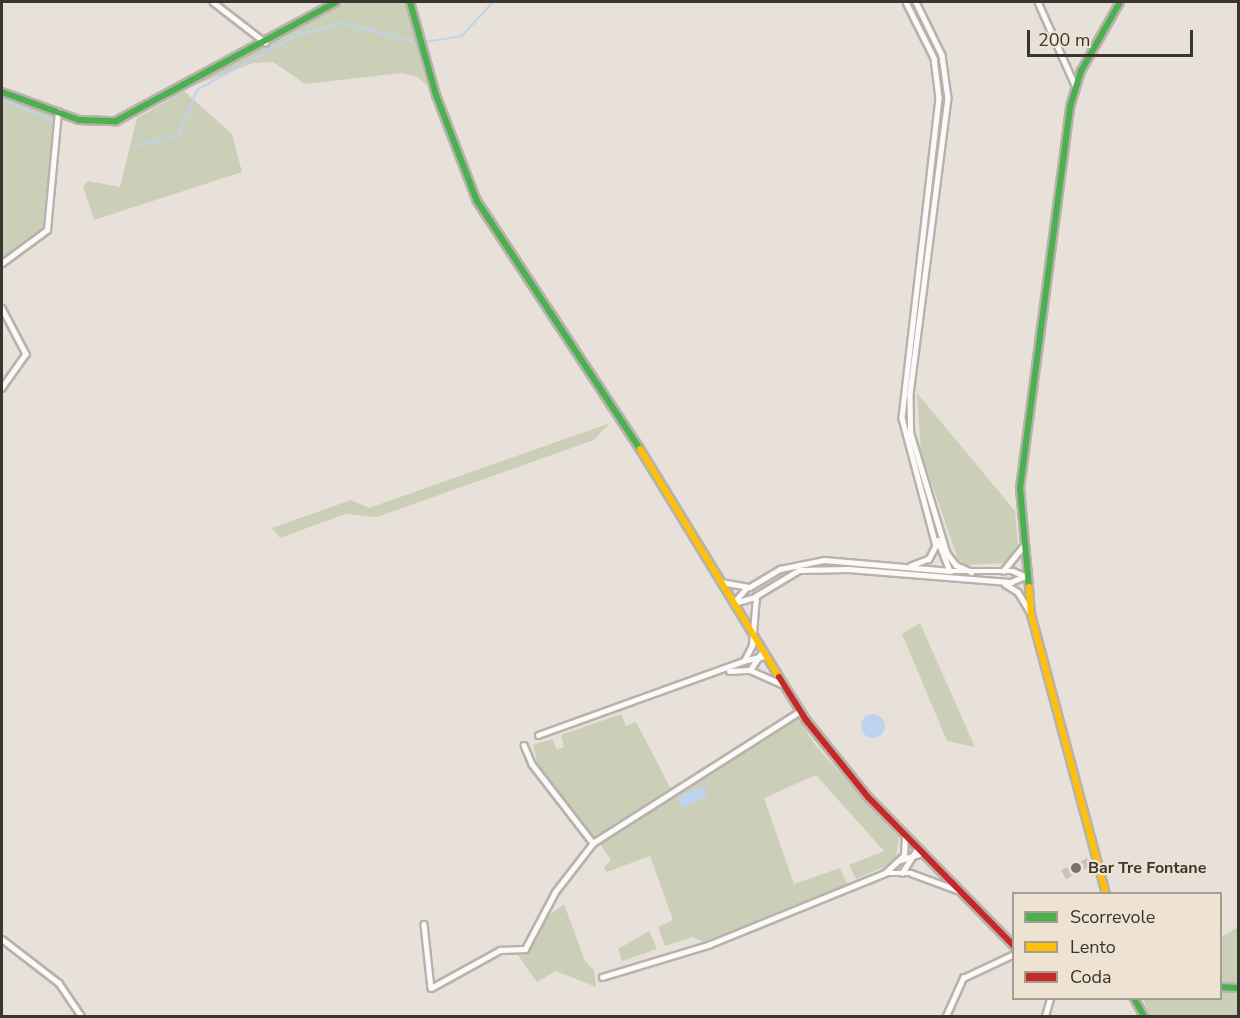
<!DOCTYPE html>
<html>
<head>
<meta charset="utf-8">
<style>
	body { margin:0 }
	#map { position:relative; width:1240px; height:1018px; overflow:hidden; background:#e8e1d9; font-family:"Nunito Sans",sans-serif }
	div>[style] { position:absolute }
	.green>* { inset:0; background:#cccfb7 }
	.water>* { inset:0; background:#bdd3ef }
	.round { border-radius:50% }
	.stream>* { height:1.5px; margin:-0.75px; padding:0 0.75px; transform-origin:0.75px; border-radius:0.75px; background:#bdd3ef }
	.building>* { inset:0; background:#ccbfb7 }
	.roads { filter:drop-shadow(2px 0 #b8b2ac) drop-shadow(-2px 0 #b8b2ac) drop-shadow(0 2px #b8b2ac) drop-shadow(0 -2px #b8b2ac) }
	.street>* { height:4.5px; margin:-2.25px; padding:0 2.25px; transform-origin:2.25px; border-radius:2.25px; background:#fcfaf9 }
	.fast>* { height:6px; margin:-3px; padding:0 3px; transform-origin:3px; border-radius:3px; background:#4caf50 }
	.slow>* { height:6px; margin:-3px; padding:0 3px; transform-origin:3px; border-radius:3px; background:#ffc107 }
	.jam>* { height:6px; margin:-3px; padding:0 3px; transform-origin:3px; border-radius:3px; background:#c62828 }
	.dots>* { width:16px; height:16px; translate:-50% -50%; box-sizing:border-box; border:3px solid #eee2d3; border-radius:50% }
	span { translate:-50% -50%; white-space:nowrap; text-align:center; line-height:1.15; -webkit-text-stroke:4.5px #eee2d3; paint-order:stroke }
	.poi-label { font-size:16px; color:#3a352f; font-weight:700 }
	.left { translate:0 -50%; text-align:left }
	.frame { position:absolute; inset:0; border:3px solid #3a352f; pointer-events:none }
	.legend { position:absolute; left:1012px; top:892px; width:210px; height:108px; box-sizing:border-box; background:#eee2d3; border:2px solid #a69d91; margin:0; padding:8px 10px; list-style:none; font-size:18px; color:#3a352f }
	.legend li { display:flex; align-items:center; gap:12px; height:30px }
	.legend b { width:30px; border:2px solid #a69d91 }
	.scale { position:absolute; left:1027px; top:30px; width:166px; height:27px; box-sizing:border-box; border:3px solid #3a352f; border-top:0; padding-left:8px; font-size:18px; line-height:21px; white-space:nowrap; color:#3a352f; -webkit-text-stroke:4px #eee2d3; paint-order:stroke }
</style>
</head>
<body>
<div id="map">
	<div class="green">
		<i style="clip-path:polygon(345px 2px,406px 2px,427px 86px,418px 77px,401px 73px,305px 84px,273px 62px,253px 63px,190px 87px)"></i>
		<i style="clip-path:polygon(184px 91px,232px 134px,242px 172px,94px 220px,83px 186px,88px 181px,120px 187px,137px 118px)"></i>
		<i style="clip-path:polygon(2px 96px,55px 115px,45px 229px,2px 260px)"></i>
		<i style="clip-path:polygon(917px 393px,1015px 511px,1018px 545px,1006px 563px,966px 565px,958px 559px,921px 453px)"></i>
		<i style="clip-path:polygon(610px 423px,594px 440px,377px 517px,345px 514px,280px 538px,272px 528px,351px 500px,369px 508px)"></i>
		<i style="clip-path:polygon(920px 623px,975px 747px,947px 741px,902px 634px)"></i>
		<i style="clip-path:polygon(621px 714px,626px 726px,636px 722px,671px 789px,594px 839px,539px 769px,533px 745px,552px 739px,557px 749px,564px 747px,561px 735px)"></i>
		<i style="clip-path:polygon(797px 716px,815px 745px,899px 838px,895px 862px,856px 879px,849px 865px,884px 851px,816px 775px,764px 798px,794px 884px,840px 868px,847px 884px,704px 942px,692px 937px,665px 946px,658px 927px,673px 920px,650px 856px,607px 872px,604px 867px,611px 860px,598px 841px)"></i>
		<i style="clip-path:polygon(564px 904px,585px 961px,594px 970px,596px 987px,556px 971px,537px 982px,518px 955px,531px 947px,543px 920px)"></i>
		<i style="clip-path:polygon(1238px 927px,1238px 985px,1221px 984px,1221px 937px)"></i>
		<i style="clip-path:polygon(649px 931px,657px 949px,622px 961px,618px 949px)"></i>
		<i style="clip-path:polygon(1221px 991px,1238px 992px,1238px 1016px,1150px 1016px,1143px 999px,1220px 998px)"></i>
	</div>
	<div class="water">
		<i class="round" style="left:861px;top:714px;width:24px;height:24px"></i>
		<i style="clip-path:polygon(702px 786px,708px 796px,680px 808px,679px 796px)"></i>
	</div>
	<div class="stream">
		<i style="left:425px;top:42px;width:37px;rotate:-9deg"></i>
		<i style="left:462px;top:36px;width:46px;rotate:-47.6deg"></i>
		<i style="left:2px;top:100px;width:52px;rotate:21.6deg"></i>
		<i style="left:137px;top:145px;width:43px;rotate:-12.1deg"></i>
		<i style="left:179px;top:136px;width:49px;rotate:-68.6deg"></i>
		<i style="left:197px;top:90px;width:115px;rotate:-28.6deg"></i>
		<i style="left:298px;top:35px;width:47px;rotate:-14.9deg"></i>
		<i style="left:343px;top:23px;width:71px;rotate:14.6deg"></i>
	</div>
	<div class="building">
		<i style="clip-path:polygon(1088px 858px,1091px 866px,1066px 879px,1061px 870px)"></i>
	</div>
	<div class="roads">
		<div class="street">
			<i style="left:213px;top:2px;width:66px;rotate:37.6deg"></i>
			<i style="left:906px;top:2px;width:63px;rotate:63.4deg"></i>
			<i style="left:934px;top:58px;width:40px;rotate:82.9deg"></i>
			<i style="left:939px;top:98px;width:322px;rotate:96.6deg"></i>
			<i style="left:902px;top:418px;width:132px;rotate:75.1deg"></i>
			<i style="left:936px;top:546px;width:15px;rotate:118deg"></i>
			<i style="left:929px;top:559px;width:19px;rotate:159deg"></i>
			<i style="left:916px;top:2px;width:59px;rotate:63.9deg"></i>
			<i style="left:942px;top:55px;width:43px;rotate:82.1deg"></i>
			<i style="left:948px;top:98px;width:299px;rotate:97.3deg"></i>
			<i style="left:910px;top:395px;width:39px;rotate:89deg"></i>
			<i style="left:911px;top:434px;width:124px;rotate:73.2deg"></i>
			<i style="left:947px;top:553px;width:15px;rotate:53deg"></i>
			<i style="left:956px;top:565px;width:17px;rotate:24deg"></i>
			<i style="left:1038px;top:2px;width:91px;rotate:66deg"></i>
			<i style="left:2px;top:263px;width:56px;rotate:-36.3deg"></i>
			<i style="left:47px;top:230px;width:119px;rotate:-84.7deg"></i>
			<i style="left:2px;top:308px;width:52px;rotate:62.4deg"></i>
			<i style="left:26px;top:354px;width:42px;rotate:125.2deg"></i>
			<i style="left:938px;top:540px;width:33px;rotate:69deg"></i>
			<i style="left:1003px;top:571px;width:32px;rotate:-51deg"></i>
			<i style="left:721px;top:582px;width:29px;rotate:10deg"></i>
			<i style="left:750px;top:587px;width:35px;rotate:-31deg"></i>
			<i style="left:780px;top:569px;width:45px;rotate:-11.6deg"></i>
			<i style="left:824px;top:560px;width:127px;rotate:5deg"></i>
			<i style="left:951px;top:571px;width:62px"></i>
			<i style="left:1013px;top:571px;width:13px;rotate:23deg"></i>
			<i style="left:1005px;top:584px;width:15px;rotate:32deg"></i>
			<i style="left:1018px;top:592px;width:23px;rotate:59deg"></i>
			<i style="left:747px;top:588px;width:20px;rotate:131deg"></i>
			<i style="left:734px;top:603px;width:22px;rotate:-16deg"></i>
			<i style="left:747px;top:660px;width:17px;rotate:-13deg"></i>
			<i style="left:750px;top:670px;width:23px;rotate:-56deg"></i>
			<i style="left:729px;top:671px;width:21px;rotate:-3deg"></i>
			<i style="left:750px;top:670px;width:36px;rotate:24deg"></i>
			<i style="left:538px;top:735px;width:219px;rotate:-19.8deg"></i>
			<i style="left:744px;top:661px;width:18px;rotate:-63deg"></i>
			<i style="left:752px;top:645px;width:49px;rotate:-85.3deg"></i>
			<i style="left:756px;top:596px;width:50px;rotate:-31.2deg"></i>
			<i style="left:799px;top:570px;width:49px;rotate:-1.2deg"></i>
			<i style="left:848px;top:569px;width:164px;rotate:4.6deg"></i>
			<i style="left:1011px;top:582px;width:15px;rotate:-23deg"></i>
			<i style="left:524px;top:745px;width:21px;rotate:67deg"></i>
			<i style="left:532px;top:764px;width:100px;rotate:52.3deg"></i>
			<i style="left:901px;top:860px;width:19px;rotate:-18deg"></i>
			<i style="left:885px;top:873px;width:26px"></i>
			<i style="left:911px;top:873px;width:49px;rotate:20.3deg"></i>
			<i style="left:902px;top:873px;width:28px;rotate:-58deg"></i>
			<i style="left:424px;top:924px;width:64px;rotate:83.8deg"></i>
			<i style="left:431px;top:988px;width:79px;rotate:-28.8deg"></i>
			<i style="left:500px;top:950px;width:25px;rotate:-2deg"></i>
			<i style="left:525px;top:949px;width:64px;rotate:-62.2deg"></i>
			<i style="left:555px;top:892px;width:62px;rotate:-52.2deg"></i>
			<i style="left:593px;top:843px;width:246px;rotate:-32.5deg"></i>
			<i style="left:2px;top:939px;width:72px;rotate:37.7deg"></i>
			<i style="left:59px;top:983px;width:40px;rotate:56deg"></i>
			<i style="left:602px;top:977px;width:111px;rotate:-16.8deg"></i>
			<i style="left:708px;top:945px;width:191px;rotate:-22.1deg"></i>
			<i style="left:885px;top:873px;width:26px;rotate:-43deg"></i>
			<i style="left:904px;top:855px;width:20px;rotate:-87deg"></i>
			<i style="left:946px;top:1016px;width:42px;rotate:-65.9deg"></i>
			<i style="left:963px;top:978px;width:56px;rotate:-25.2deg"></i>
			<i style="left:1045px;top:1016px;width:19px;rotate:-74deg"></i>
		</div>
		<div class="fast">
			<i style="left:410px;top:2px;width:97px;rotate:74.4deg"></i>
			<i style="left:436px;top:95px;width:114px;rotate:68.9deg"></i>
			<i style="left:477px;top:201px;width:297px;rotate:56.7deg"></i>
			<i style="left:2px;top:92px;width:82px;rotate:20deg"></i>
			<i style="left:79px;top:120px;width:37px;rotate:2deg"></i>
			<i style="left:116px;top:121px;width:250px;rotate:-28.4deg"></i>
			<i style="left:1029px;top:587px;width:99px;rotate:-95.2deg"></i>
			<i style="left:1020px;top:488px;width:384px;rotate:-82.5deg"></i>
			<i style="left:1070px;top:107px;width:38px;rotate:-73deg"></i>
			<i style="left:1081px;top:71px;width:79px;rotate:-60.5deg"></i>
			<i style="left:1220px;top:987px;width:18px;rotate:3deg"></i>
			<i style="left:1134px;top:998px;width:21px;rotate:61deg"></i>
		</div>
		<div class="slow">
			<i style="left:640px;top:449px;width:267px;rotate:58.6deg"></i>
			<i style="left:1029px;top:587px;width:27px;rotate:86deg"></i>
			<i style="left:1031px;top:614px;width:290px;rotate:75deg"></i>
		</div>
		<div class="jam">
			<i style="left:779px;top:677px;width:51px;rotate:57.9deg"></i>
			<i style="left:806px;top:720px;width:99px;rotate:51.2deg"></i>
			<i style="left:868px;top:797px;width:209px;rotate:45.6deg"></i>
		</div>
	</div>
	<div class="dots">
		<i style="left:1076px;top:868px;background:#77716a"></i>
	</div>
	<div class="poi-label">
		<span class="left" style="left:1088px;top:868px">Bar Tre Fontane</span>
	</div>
	<div class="frame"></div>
	<ul class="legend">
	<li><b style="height:8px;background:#4caf50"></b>Scorrevole</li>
	<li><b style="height:8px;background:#ffc107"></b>Lento</li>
	<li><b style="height:8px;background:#c62828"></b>Coda</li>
	</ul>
	<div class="scale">200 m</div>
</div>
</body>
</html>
